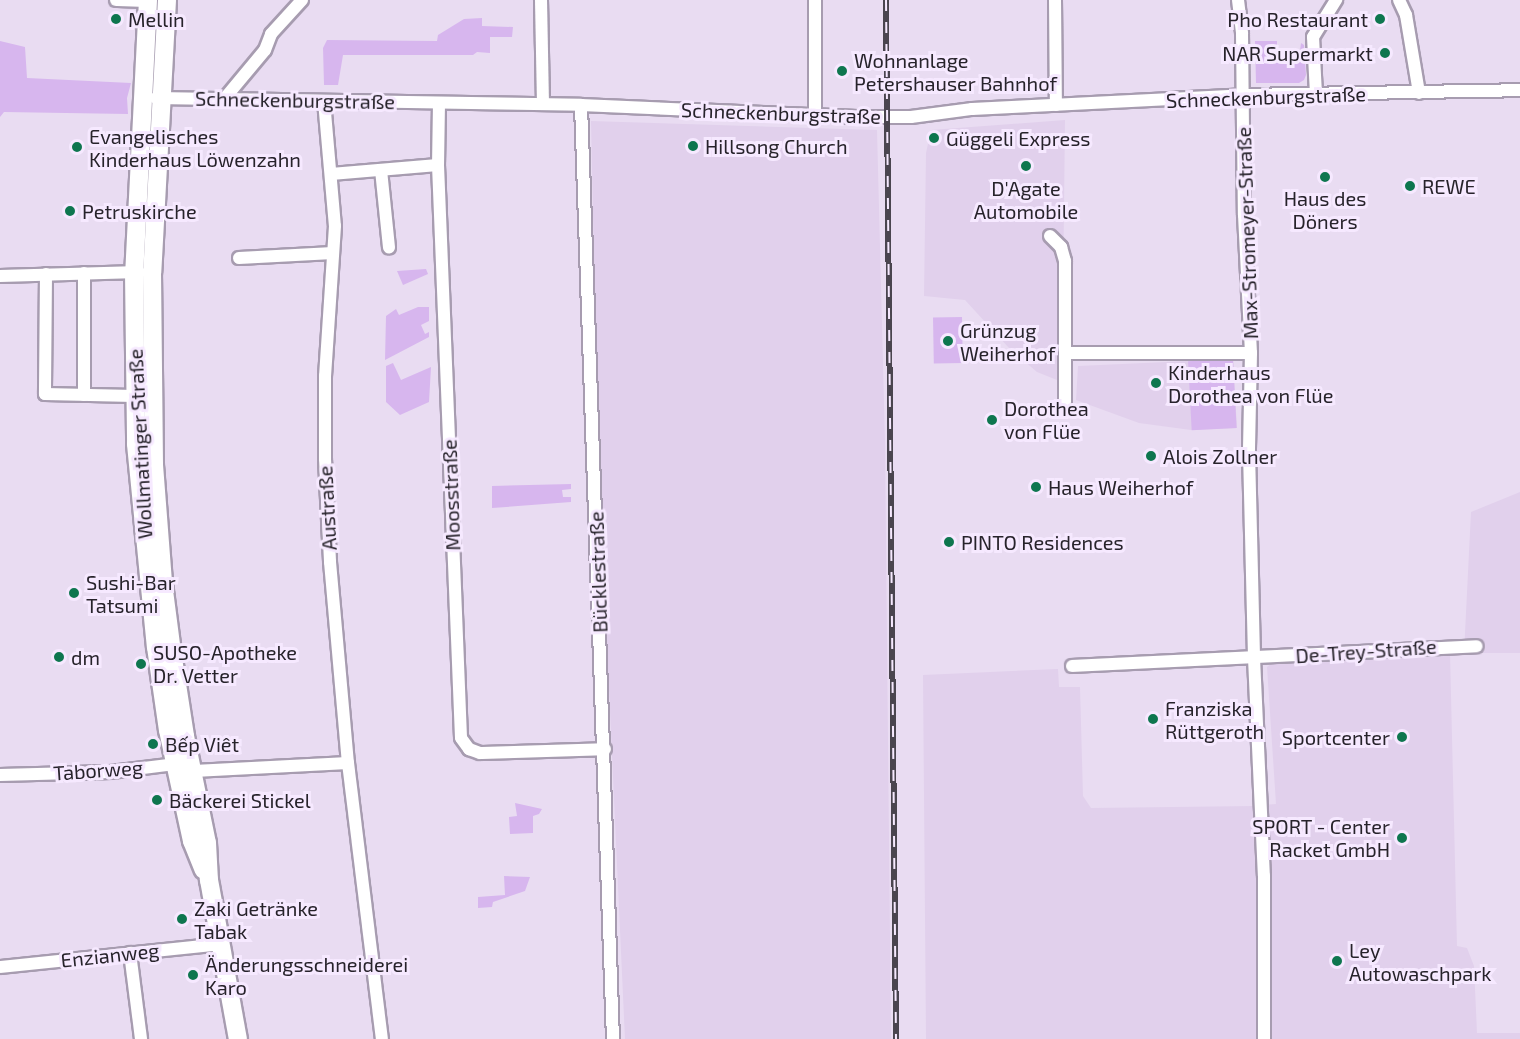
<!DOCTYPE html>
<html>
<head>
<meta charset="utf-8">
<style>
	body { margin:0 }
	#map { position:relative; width:1520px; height:1039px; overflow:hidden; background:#e9dcf2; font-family:"Exo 2",sans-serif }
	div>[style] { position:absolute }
	.built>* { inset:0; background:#e1d0ec }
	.green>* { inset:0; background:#d7b6ee; transform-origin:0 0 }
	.roads { filter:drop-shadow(2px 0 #a79cb0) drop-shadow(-2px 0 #a79cb0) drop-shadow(0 2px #a79cb0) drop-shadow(0 -2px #a79cb0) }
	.minor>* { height:12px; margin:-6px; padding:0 6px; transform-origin:6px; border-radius:6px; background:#fff }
	.secondary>* { height:18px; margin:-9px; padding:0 9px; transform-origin:9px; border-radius:9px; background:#fff }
	.rail>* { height:6px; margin-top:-3px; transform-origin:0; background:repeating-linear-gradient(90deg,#f6e9ff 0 11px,#4a454f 0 22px); box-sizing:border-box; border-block:2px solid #4a454f }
	.dots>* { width:16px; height:16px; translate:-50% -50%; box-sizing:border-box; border:3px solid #f6e9ff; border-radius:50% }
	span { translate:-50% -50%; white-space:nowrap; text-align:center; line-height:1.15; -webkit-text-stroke:6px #f6e9ff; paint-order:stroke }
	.poi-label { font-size:20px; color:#27232b }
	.left { translate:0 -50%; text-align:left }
	.right { translate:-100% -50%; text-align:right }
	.street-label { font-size:20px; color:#27232b }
</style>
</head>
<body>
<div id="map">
	<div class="built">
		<i style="clip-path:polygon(1065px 120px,1062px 382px,1037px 372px,1009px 348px,965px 300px,924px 296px,926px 153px,931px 130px)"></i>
		<i style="clip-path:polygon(591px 121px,877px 130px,885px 442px,891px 1039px,625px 1039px,598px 449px)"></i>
		<i style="clip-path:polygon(1233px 359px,1237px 428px,1191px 430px,1139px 423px,1076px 400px,1078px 366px)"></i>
		<i style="clip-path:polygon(1520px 492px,1520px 653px,1464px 653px,1471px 512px)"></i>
		<i style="clip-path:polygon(1450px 653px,1457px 946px,1467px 948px,1474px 966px,1477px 1033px,1520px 1033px,1520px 1039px,926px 1039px,923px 675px,1058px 669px,1059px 687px,1080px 687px,1083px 796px,1091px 808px,1254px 806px,1276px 804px,1267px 667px,1272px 663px)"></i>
	</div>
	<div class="green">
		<i style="clip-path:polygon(482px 18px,482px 26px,513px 27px,512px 37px,490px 37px,490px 53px,477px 52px,473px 55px,343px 55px,338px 85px,324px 85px,323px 48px,327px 40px,437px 41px,438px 35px,464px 19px)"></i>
		<i style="clip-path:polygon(0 41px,25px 47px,27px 78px,131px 83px,127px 98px,128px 114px,4px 112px,0 117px)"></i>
		<i style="clip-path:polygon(1255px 41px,1277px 41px,1277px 51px,1300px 51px,1301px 43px,1304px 45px,1306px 75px,1304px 80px,1299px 83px,1256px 83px)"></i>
		<i style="clip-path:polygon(426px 269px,428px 274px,403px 285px,397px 271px)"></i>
		<i style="clip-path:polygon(418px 307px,429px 307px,429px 321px,421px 325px,425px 334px,429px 332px,429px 337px,385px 360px,386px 316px,396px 309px,399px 315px)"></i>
		<i style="left:962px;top:317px;width:46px;height:29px;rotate:89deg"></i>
		<i style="left:1233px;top:359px;width:69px;height:45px;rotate:87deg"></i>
		<i style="clip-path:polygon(393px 363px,401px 380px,431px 367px,429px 402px,400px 415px,386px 402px,386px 366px)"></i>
		<i style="clip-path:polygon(571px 484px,571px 489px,562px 490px,563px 497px,571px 497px,571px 502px,492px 508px,492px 486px)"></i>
		<i style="clip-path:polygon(515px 803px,542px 809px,539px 814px,533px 816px,533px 833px,510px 834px,509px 817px,517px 816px)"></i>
		<i style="clip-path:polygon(504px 876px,530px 877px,525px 891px,493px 902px,492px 907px,478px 908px,478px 897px,505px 895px)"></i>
	</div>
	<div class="roads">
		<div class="minor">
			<i style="left:116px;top:0;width:32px;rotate:2deg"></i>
			<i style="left:541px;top:0;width:104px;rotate:88.9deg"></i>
			<i style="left:1055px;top:0;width:105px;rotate:89.5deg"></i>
			<i style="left:1238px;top:0;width:34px;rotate:83deg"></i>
			<i style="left:1242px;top:34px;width:181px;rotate:89.4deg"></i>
			<i style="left:1244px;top:215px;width:138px;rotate:87.1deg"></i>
			<i style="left:1251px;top:353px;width:99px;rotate:91.2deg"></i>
			<i style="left:1249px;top:452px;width:206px;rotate:88.6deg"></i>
			<i style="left:1254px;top:658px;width:218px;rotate:87.4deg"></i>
			<i style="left:1264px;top:876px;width:163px;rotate:90deg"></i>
			<i style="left:1399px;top:0;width:17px;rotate:65deg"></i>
			<i style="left:1406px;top:15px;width:79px;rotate:80.5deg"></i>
			<i style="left:1316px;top:94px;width:57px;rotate:-93deg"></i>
			<i style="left:1313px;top:37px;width:44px;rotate:-58.1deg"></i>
			<i style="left:156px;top:98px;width:425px;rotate:0.9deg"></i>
			<i style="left:581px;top:105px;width:276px;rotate:2.5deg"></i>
			<i style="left:857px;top:117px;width:54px"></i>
			<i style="left:911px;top:117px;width:62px;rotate:-7.5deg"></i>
			<i style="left:972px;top:109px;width:272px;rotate:-2.9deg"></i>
			<i style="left:1244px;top:95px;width:276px;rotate:-1deg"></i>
			<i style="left:225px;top:98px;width:62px;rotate:-50.2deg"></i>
			<i style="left:265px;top:50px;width:17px;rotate:-69deg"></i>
			<i style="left:271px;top:34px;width:46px;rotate:-47.6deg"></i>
			<i style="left:324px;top:101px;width:125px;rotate:85deg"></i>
			<i style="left:335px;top:226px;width:150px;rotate:93.8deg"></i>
			<i style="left:325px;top:376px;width:83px;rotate:90deg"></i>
			<i style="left:325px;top:459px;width:103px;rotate:87.2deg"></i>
			<i style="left:330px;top:562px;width:202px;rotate:84.9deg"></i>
			<i style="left:348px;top:763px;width:278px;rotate:83deg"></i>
			<i style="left:439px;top:103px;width:62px;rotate:90.9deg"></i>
			<i style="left:438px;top:165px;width:573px;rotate:87.7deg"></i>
			<i style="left:461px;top:738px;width:14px;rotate:54deg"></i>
			<i style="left:469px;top:749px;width:12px;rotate:20deg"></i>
			<i style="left:480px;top:753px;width:125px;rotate:-1.8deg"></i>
			<i style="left:581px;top:105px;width:935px;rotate:88.04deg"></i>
			<i style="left:815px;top:115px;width:115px;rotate:-90deg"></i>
			<i style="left:381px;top:170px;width:78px;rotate:84.1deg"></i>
			<i style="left:331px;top:174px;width:107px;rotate:-4.8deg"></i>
			<i style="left:1050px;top:236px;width:16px;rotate:45deg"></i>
			<i style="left:1061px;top:247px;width:15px;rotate:74deg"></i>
			<i style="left:1065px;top:261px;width:141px;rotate:90deg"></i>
			<i style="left:239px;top:258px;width:94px;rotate:-3deg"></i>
			<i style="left:84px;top:273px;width:122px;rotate:90deg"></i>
			<i style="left:46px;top:274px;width:120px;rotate:90.5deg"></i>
			<i style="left:45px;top:394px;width:89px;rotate:1.3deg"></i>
			<i style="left:0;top:276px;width:139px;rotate:-1.6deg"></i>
			<i style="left:1066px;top:353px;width:185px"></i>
			<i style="left:1072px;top:666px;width:405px;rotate:-2.8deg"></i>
			<i style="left:0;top:775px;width:111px;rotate:-1.5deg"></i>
			<i style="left:111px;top:772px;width:64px;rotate:-7.1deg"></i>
			<i style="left:175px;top:764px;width:20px;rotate:20deg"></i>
			<i style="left:194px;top:771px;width:154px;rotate:-3deg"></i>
			<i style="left:130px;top:953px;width:87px;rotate:82.7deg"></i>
			<i style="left:0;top:967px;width:222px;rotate:-5.9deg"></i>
		</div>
		<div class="secondary">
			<i style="left:148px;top:0;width:272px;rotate:92.9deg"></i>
			<i style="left:134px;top:272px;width:172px;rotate:89.3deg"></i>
			<i style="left:136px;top:444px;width:204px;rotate:84.4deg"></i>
			<i style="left:156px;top:647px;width:84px;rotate:81.8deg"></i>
			<i style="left:168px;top:730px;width:114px;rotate:77.8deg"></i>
			<i style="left:192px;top:841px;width:31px;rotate:68deg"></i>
			<i style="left:167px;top:0;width:273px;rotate:93.1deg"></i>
			<i style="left:152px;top:273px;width:192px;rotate:89.4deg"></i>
			<i style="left:154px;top:465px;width:118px;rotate:85.6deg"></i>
			<i style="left:163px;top:583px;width:70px;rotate:82.6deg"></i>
			<i style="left:172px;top:652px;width:85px;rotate:81.2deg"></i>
			<i style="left:185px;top:736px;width:109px;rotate:78.4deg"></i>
			<i style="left:207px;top:843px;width:37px;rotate:87deg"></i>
			<i style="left:209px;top:880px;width:162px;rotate:79.7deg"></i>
		</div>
	</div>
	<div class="rail">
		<i style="left:886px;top:0;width:1039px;rotate:89.45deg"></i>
	</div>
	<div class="dots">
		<i style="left:116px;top:19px;background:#0e764f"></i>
		<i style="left:1380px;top:19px;background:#0e764f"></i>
		<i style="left:1385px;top:53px;background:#0e764f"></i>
		<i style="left:842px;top:71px;background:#0e764f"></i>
		<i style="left:934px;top:138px;background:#0e764f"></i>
		<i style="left:693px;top:146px;background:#0e764f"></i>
		<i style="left:77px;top:147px;background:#0e764f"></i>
		<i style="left:1026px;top:166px;background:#0e764f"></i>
		<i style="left:1325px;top:177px;background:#0e764f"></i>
		<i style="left:1410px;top:186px;background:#0e764f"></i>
		<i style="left:70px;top:211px;background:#0e764f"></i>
		<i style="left:948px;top:341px;background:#0e764f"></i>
		<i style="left:1156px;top:383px;background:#0e764f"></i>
		<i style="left:992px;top:420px;background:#0e764f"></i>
		<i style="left:1151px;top:456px;background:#0e764f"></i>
		<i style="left:1036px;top:487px;background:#0e764f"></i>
		<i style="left:949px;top:542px;background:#0e764f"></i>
		<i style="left:74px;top:593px;background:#0e764f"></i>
		<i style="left:59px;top:657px;background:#0e764f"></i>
		<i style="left:141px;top:664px;background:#0e764f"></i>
		<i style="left:1153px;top:719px;background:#0e764f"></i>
		<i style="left:1402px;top:737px;background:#0e764f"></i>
		<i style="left:153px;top:744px;background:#0e764f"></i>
		<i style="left:157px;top:800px;background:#0e764f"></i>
		<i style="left:1402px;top:838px;background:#0e764f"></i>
		<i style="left:182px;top:919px;background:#0e764f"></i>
		<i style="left:1337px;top:961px;background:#0e764f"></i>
		<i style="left:193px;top:975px;background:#0e764f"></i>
	</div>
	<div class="poi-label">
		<span class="left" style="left:128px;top:19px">Mellin</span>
		<span class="right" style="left:1368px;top:19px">Pho Restaurant</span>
		<span class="right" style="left:1373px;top:53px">NAR Supermarkt</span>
		<span class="left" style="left:854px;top:72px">Wohnanlage<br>Petershauser Bahnhof</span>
		<span class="left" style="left:89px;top:148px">Evangelisches<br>Kinderhaus Löwenzahn</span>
		<span class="left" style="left:946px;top:138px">Güggeli Express</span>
		<span class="left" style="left:705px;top:146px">Hillsong Church</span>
		<span class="left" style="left:1422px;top:186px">REWE</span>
		<span style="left:1026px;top:200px">D'Agate<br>Automobile</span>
		<span style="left:1325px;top:210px">Haus des<br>Döners</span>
		<span class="left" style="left:82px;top:211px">Petruskirche</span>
		<span class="left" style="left:960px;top:342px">Grünzug<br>Weiherhof</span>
		<span class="left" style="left:1168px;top:384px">Kinderhaus<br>Dorothea von Flüe</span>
		<span class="left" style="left:1004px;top:420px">Dorothea<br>von Flüe</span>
		<span class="left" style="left:1163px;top:456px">Alois Zollner</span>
		<span class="left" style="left:1048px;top:487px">Haus Weiherhof</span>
		<span class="left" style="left:961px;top:542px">PINTO Residences</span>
		<span class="left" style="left:86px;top:594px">Sushi-Bar<br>Tatsumi</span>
		<span class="left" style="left:153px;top:664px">SUSO-Apotheke<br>Dr. Vetter</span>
		<span class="left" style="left:71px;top:657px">dm</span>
		<span class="left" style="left:1165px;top:720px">Franziska<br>Rüttgeroth</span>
		<span class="right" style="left:1390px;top:737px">Sportcenter</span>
		<span class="left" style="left:165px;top:744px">Bếp Viêt</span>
		<span class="left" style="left:169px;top:800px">Bäckerei Stickel</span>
		<span class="right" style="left:1390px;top:838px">SPORT - Center<br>Racket GmbH</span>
		<span class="left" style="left:194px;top:920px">Zaki Getränke<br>Tabak</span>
		<span class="left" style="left:1349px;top:962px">Ley<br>Autowaschpark</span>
		<span class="left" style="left:205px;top:976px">Änderungsschneiderei<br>Karo</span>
	</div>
	<div class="street-label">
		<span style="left:1266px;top:97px;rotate:-2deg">Schneckenburgstraße</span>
		<span style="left:295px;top:100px;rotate:1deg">Schneckenburgstraße</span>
		<span style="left:781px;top:113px;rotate:2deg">Schneckenburgstraße</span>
		<span style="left:1247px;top:233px;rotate:-92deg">Max-Stromeyer-Straße</span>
		<span style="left:140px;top:444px;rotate:-93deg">Wollmatinger Straße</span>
		<span style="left:451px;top:495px;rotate:-92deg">Moosstraße</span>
		<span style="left:327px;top:508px;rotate:-93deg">Austraße</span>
		<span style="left:598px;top:572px;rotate:-92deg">Bücklestraße</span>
		<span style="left:1366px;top:651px;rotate:-4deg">De-Trey-Straße</span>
		<span style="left:98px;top:770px;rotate:-4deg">Taborweg</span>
		<span style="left:110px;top:955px;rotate:-6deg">Enzianweg</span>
	</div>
</div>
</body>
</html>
